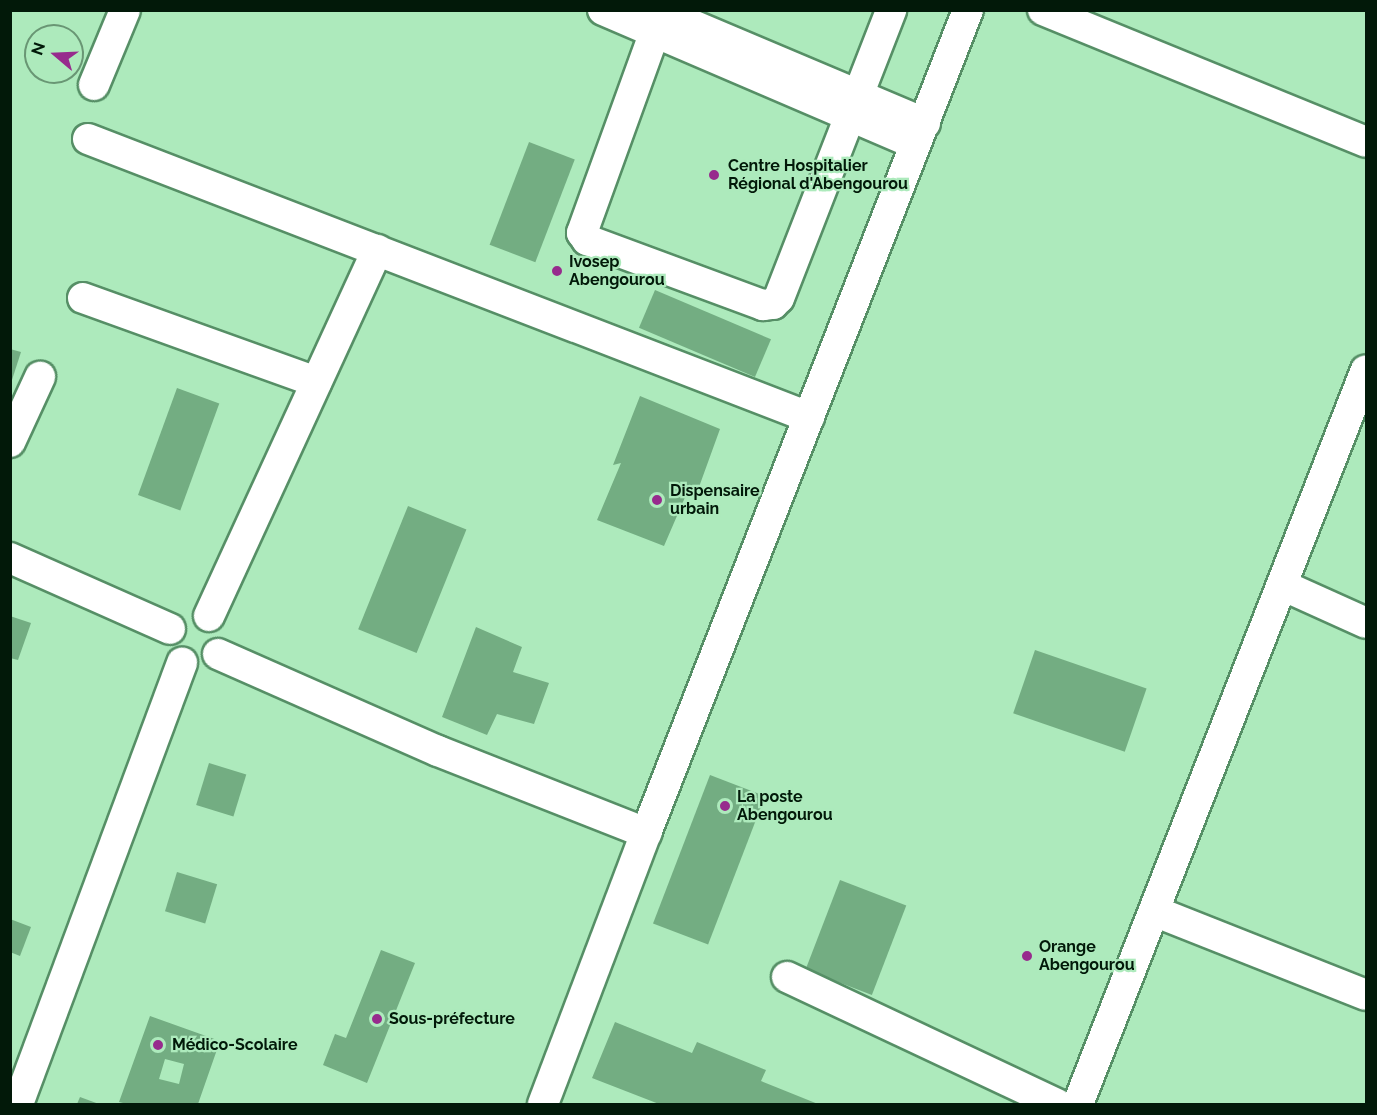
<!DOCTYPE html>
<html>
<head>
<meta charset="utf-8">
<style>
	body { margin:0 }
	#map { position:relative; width:1377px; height:1115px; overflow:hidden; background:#adeabc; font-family:Raleway,sans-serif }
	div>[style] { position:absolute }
	.building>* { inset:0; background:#73ad82; transform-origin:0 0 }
	.roads { filter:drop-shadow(2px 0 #568f66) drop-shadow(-2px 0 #568f66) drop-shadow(0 2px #568f66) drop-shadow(0 -2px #568f66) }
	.minor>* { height:30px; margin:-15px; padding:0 15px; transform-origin:15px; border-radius:15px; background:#fff }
	.dots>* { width:16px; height:16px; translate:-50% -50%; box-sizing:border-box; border:3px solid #adeabc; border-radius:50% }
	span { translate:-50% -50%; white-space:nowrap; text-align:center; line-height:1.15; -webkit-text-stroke:4.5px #adeabc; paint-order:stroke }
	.poi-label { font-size:16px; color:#021909; font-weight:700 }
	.left { translate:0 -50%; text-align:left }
	.frame { position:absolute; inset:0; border:12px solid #021909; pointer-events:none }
	.north { position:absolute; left:24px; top:24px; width:60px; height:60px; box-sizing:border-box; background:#adeabc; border:2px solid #699674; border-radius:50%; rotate:289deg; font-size:16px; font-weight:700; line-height:24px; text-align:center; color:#021909 }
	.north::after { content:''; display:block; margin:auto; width:21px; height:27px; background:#972b8d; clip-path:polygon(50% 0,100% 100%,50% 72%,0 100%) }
</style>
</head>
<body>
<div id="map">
	<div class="building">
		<i style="left:529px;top:142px;width:49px;height:110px;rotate:21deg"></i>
		<i style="left:655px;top:290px;width:126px;height:41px;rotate:23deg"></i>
		<i style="clip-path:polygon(10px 349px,21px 352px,11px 383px,10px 383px)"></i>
		<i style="left:177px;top:388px;width:45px;height:114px;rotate:20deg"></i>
		<i style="clip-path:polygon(640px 396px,720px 429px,695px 498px,686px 495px,664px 546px,597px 520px,621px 463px,613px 465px)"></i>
		<i style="left:408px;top:506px;width:63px;height:133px;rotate:22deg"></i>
		<i style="clip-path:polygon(10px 616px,31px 623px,18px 660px,10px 658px)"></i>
		<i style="clip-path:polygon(476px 627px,522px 647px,513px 672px,549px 683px,534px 724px,497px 714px,487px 735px,442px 717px)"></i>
		<i style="left:1035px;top:650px;width:118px;height:67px;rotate:19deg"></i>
		<i style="left:209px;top:763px;width:39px;height:44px;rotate:17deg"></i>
		<i style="left:710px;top:775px;width:59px;height:159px;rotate:21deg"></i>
		<i style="left:177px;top:872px;width:42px;height:41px;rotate:17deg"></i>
		<i style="left:840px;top:880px;width:71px;height:96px;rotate:21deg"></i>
		<i style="clip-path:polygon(10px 919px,31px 927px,20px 956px,10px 952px)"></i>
		<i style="clip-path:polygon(381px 950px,415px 963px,367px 1083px,323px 1065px,335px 1034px,346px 1038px)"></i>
		<i style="clip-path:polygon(evenodd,150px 1016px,220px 1041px,198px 1104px,127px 1104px,119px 1102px,150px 1016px,165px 1059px,184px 1064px,179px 1084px,159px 1079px,165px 1059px)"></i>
		<i style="clip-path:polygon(615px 1022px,692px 1053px,697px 1042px,766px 1070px,761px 1081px,818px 1104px,659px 1104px,592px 1078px)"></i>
		<i style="clip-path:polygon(80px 1097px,99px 1104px,77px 1104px)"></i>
	</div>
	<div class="roads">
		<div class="minor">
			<i style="left:603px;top:10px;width:340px;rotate:23.2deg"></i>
			<i style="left:657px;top:10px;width:291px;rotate:22.9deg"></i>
			<i style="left:1043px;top:10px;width:349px;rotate:22.2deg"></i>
			<i style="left:662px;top:12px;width:235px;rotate:109.9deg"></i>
			<i style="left:582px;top:233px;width:9px;rotate:54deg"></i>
			<i style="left:587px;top:240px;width:188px;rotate:20.3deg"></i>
			<i style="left:763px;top:305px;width:10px;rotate:-6deg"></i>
			<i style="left:773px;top:304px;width:8px;rotate:-45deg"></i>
			<i style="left:779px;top:298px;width:309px;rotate:-68.7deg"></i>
			<i style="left:94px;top:85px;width:81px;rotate:-67.5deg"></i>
			<i style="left:88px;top:139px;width:773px;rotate:21.09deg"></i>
			<i style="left:83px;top:298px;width:248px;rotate:19.8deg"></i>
			<i style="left:10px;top:442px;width:72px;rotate:-65.2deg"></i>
			<i style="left:10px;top:558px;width:175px;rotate:23.9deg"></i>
			<i style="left:1282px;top:585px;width:92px;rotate:24.3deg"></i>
			<i style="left:209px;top:616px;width:403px;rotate:-65.3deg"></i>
			<i style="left:218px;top:654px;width:240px;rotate:23.8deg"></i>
			<i style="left:438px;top:751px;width:224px;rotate:21.5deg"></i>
			<i style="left:1154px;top:911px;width:228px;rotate:21.6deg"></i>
			<i style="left:787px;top:977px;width:298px;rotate:25.2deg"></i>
			<i style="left:18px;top:1104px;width:471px;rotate:-69.6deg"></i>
			<i style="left:543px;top:1104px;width:290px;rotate:-69.2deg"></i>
			<i style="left:646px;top:833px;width:884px;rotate:-68.63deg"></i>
			<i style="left:1078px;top:1104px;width:788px;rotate:-68.58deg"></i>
		</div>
	</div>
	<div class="dots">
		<i style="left:714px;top:175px;background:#972b8d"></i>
		<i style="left:557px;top:271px;background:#972b8d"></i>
		<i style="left:657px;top:500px;background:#972b8d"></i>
		<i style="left:725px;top:806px;background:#972b8d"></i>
		<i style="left:1027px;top:956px;background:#972b8d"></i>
		<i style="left:377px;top:1019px;background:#972b8d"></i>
		<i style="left:158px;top:1045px;background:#972b8d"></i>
	</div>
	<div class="poi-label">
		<span class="left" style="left:728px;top:175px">Centre Hospitalier<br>Régional d'Abengourou</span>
		<span class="left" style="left:569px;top:271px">Ivosep<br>Abengourou</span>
		<span class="left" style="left:670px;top:500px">Dispensaire<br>urbain</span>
		<span class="left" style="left:737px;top:806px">La poste<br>Abengourou</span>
		<span class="left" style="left:1039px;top:956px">Orange<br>Abengourou</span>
		<span class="left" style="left:389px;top:1019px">Sous-préfecture</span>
		<span class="left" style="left:172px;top:1045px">Médico-Scolaire</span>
	</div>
	<div class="frame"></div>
	<div class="north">N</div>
</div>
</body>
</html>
